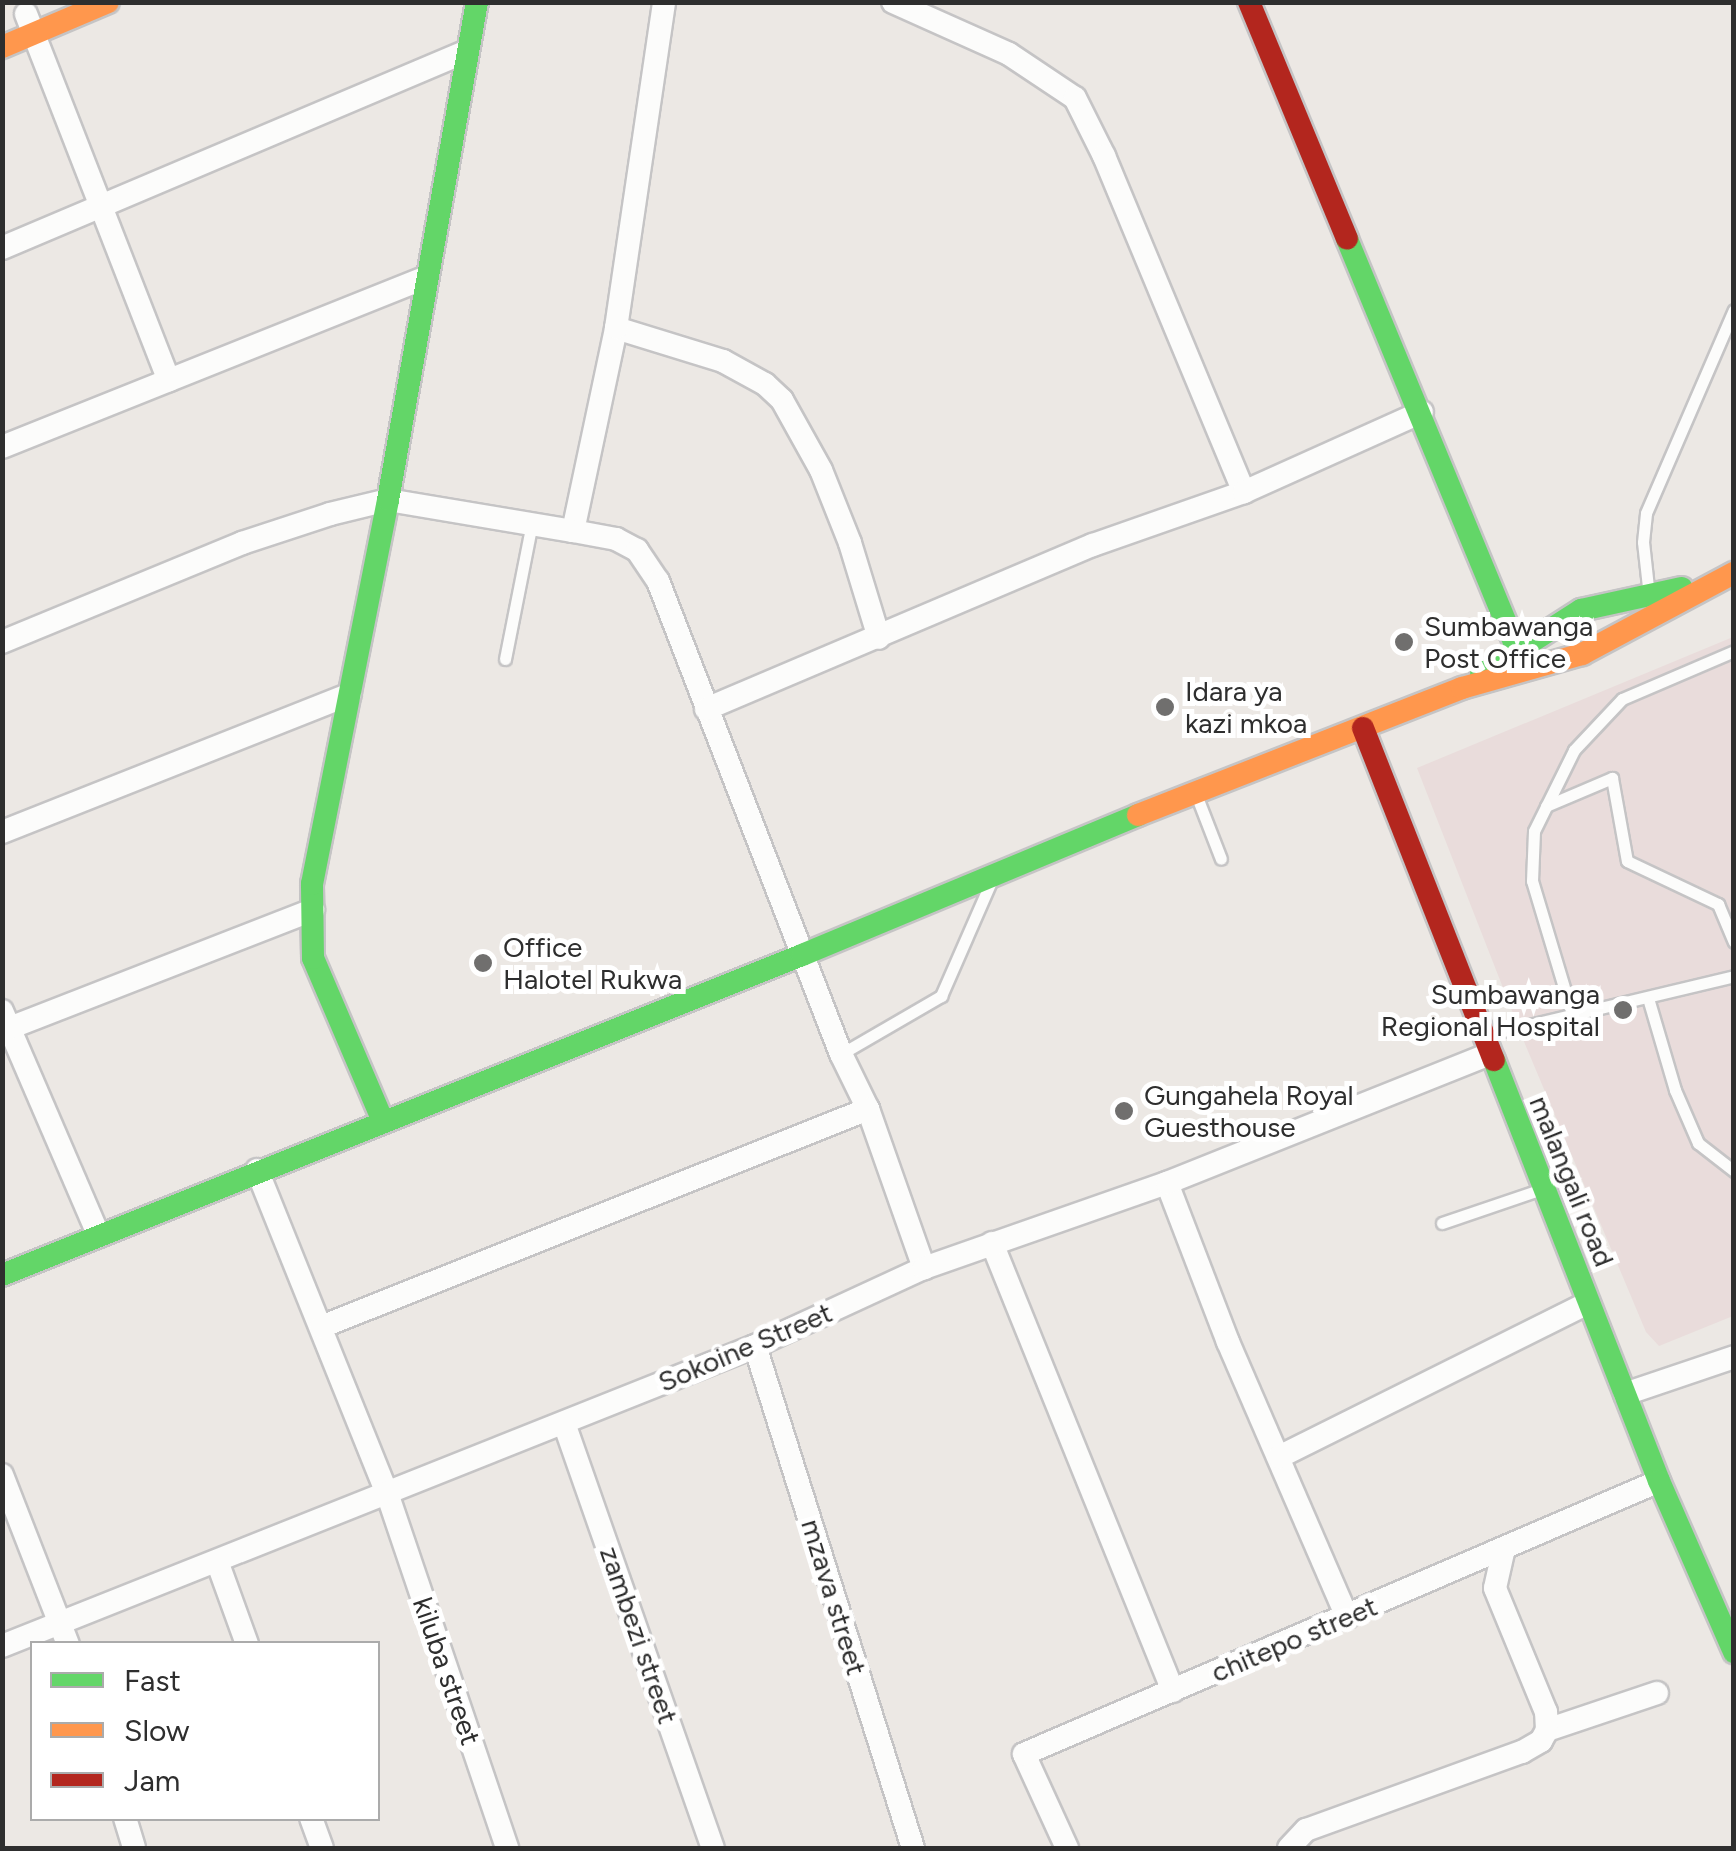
<!DOCTYPE html>
<html>
<head>
<meta charset="utf-8">
<style>
	body { margin:0 }
	#map { position:relative; width:1736px; height:1851px; overflow:hidden; background:#ece8e4; font-family:Figtree,sans-serif }
	div>[style] { position:absolute }
	.medical>* { inset:0; background:#e9dcdb }
	.roads { filter:drop-shadow(2px 0 #c5c4c5) drop-shadow(-2px 0 #c5c4c5) drop-shadow(0 2px #c5c4c5) drop-shadow(0 -2px #c5c4c5) }
	.lane>* { height:11px; margin:-5.5px; padding:0 5.5px; transform-origin:5.5px; border-radius:5.5px; background:#fcfcfb }
	.street>* { height:22px; margin:-11px; padding:0 11px; transform-origin:11px; border-radius:11px; background:#fcfcfb }
	.fast>* { height:22px; margin:-11px; padding:0 11px; transform-origin:11px; border-radius:11px; background:#63d668 }
	.slow>* { height:22px; margin:-11px; padding:0 11px; transform-origin:11px; border-radius:11px; background:#ff974d }
	.jam>* { height:22px; margin:-11px; padding:0 11px; transform-origin:11px; border-radius:11px; background:#b3261e }
	.dots>* { width:28px; height:28px; translate:-50% -50%; box-sizing:border-box; border:5px solid #fff; border-radius:50% }
	span { translate:-50% -50%; white-space:nowrap; text-align:center; line-height:1.15; -webkit-text-stroke:10px #fff; paint-order:stroke }
	.poi-label { font-size:28px; color:#2e2e2e }
	.left { translate:0 -50%; text-align:left }
	.right { translate:-100% -50%; text-align:right }
	.street-label { font-size:28px; color:#2e2e2e }
	.frame { position:absolute; inset:0; border:5px solid #2e2e2e; pointer-events:none }
	.legend { position:absolute; left:30px; top:1641px; width:350px; height:180px; box-sizing:border-box; background:#fff; border:2px solid #ababab; margin:0; padding:12px 18px; list-style:none; font-size:30px; color:#2e2e2e }
	.legend li { display:flex; align-items:center; gap:20px; height:50px }
	.legend b { width:50px; border:2px solid #ababab }
</style>
</head>
<body>
<div id="map">
	<div class="medical">
		<i style="clip-path:polygon(1733px 637px,1733px 1316px,1659px 1346px,1646px 1332px,1525px 1044px,1417px 768px)"></i>
	</div>
	<div class="roads">
		<div class="lane">
			<i style="left:1648px;top:587px;width:45px;rotate:-96.3deg"></i>
			<i style="left:1643px;top:542px;width:29px;rotate:-84deg"></i>
			<i style="left:1646px;top:513px;width:221px;rotate:-66.6deg"></i>
			<i style="left:505px;top:659px;width:139px;rotate:-78.8deg"></i>
			<i style="left:1197px;top:797px;width:66px;rotate:68.8deg"></i>
			<i style="left:1546px;top:806px;width:72px;rotate:-23deg"></i>
			<i style="left:1612px;top:778px;width:84px;rotate:79.8deg"></i>
			<i style="left:1627px;top:861px;width:101px;rotate:25.3deg"></i>
			<i style="left:1718px;top:904px;width:41px;rotate:67.2deg"></i>
			<i style="left:1648px;top:998px;width:96px;rotate:73.6deg"></i>
			<i style="left:1675px;top:1090px;width:58px;rotate:66.5deg"></i>
			<i style="left:1698px;top:1143px;width:46px;rotate:37.9deg"></i>
			<i style="left:1572px;top:1014px;width:139px;rotate:-106.7deg"></i>
			<i style="left:1532px;top:881px;width:50px;rotate:-87.7deg"></i>
			<i style="left:1534px;top:831px;width:90px;rotate:-63.7deg"></i>
			<i style="left:1574px;top:750px;width:70px;rotate:-46.7deg"></i>
			<i style="left:1622px;top:699px;width:122px;rotate:-23.2deg"></i>
			<i style="left:1487px;top:1035px;width:254px;rotate:-13.4deg"></i>
			<i style="left:841px;top:1054px;width:116px;rotate:-30.1deg"></i>
			<i style="left:941px;top:996px;width:122px;rotate:-66.4deg"></i>
			<i style="left:1442px;top:1223px;width:102px;rotate:-18.8deg"></i>
		</div>
		<div class="street">
			<i style="left:893px;top:2px;width:127px;rotate:24.1deg"></i>
			<i style="left:1009px;top:54px;width:79px;rotate:33.7deg"></i>
			<i style="left:1075px;top:98px;width:65px;rotate:63.4deg"></i>
			<i style="left:1104px;top:156px;width:364px;rotate:67.4deg"></i>
			<i style="left:26px;top:14px;width:393px;rotate:68.7deg"></i>
			<i style="left:2px;top:248px;width:505px;rotate:-22.96deg"></i>
			<i style="left:616px;top:328px;width:112px;rotate:17.1deg"></i>
			<i style="left:723px;top:361px;width:48px;rotate:28.7deg"></i>
			<i style="left:765px;top:384px;width:23px;rotate:43deg"></i>
			<i style="left:782px;top:400px;width:80px;rotate:60.9deg"></i>
			<i style="left:821px;top:470px;width:79px;rotate:68.3deg"></i>
			<i style="left:850px;top:543px;width:99px;rotate:73deg"></i>
			<i style="left:2px;top:447px;width:457px;rotate:-21.8deg"></i>
			<i style="left:573px;top:531px;width:208px;rotate:-78deg"></i>
			<i style="left:616px;top:328px;width:330px;rotate:-81.6deg"></i>
			<i style="left:2px;top:642px;width:260px;rotate:-22.4deg"></i>
			<i style="left:242px;top:543px;width:93px;rotate:-18.2deg"></i>
			<i style="left:330px;top:514px;width:60px;rotate:-13.6deg"></i>
			<i style="left:388px;top:500px;width:188px;rotate:9.5deg"></i>
			<i style="left:573px;top:531px;width:44px;rotate:10.5deg"></i>
			<i style="left:616px;top:539px;width:24px;rotate:28deg"></i>
			<i style="left:637px;top:550px;width:37px;rotate:56deg"></i>
			<i style="left:658px;top:581px;width:507px;rotate:68.85deg"></i>
			<i style="left:841px;top:1054px;width:61px;rotate:63.9deg"></i>
			<i style="left:868px;top:1109px;width:169px;rotate:70.6deg"></i>
			<i style="left:706px;top:709px;width:420px;rotate:-23deg"></i>
			<i style="left:1093px;top:545px;width:160px;rotate:-19.3deg"></i>
			<i style="left:1244px;top:492px;width:195px;rotate:-24.2deg"></i>
			<i style="left:2px;top:832px;width:374px;rotate:-21.6deg"></i>
			<i style="left:2px;top:1011px;width:245px;rotate:66.7deg"></i>
			<i style="left:2px;top:1031px;width:334px;rotate:-21.3deg"></i>
			<i style="left:257px;top:1170px;width:348px;rotate:68.1deg"></i>
			<i style="left:387px;top:1493px;width:375px;rotate:71.3deg"></i>
			<i style="left:1167px;top:1183px;width:170px;rotate:69deg"></i>
			<i style="left:1228px;top:1342px;width:300px;rotate:66.6deg"></i>
			<i style="left:992px;top:1243px;width:483px;rotate:68deg"></i>
			<i style="left:321px;top:1327px;width:589px;rotate:-21.73deg"></i>
			<i style="left:755px;top:1346px;width:526px;rotate:72.53deg"></i>
			<i style="left:1625px;top:1394px;width:115px;rotate:-18.7deg"></i>
			<i style="left:564px;top:1423px;width:450px;rotate:70.7deg"></i>
			<i style="left:1279px;top:1457px;width:345px;rotate:-26.5deg"></i>
			<i style="left:2px;top:1475px;width:181px;rotate:68.7deg"></i>
			<i style="left:217px;top:1561px;width:88px;rotate:70.1deg"></i>
			<i style="left:2px;top:1646px;width:811px;rotate:-21.72deg"></i>
			<i style="left:755px;top:1346px;width:186px;rotate:-24.8deg"></i>
			<i style="left:924px;top:1268px;width:257px;rotate:-19.3deg"></i>
			<i style="left:1167px;top:1183px;width:348px;rotate:-21.8deg"></i>
			<i style="left:1547px;top:1730px;width:116px;rotate:-18.6deg"></i>
			<i style="left:125px;top:1818px;width:31px;rotate:73deg"></i>
			<i style="left:311px;top:1818px;width:32px;rotate:70deg"></i>
			<i style="left:1067px;top:1848px;width:103px;rotate:-114.6deg"></i>
			<i style="left:1024px;top:1754px;width:691px;rotate:-23.26deg"></i>
			<i style="left:1289px;top:1848px;width:25px;rotate:-47deg"></i>
			<i style="left:1306px;top:1830px;width:230px;rotate:-19.9deg"></i>
			<i style="left:1522px;top:1752px;width:22px;rotate:-30deg"></i>
			<i style="left:1541px;top:1741px;width:13px;rotate:-61deg"></i>
			<i style="left:1547px;top:1730px;width:18px;rotate:-93deg"></i>
			<i style="left:1546px;top:1712px;width:134px;rotate:-112.4deg"></i>
			<i style="left:1495px;top:1588px;width:41px;rotate:-77.3deg"></i>
		</div>
		<div class="fast">
			<i style="left:1347px;top:239px;width:444px;rotate:67.5deg"></i>
			<i style="left:1481px;top:674px;width:119px;rotate:-32.6deg"></i>
			<i style="left:1581px;top:610px;width:103px;rotate:-12.3deg"></i>
			<i style="left:1494px;top:1060px;width:452px;rotate:68.6deg"></i>
			<i style="left:1659px;top:1481px;width:187px;rotate:66.3deg"></i>
			<i style="left:382px;top:1119px;width:175px;rotate:-113.2deg"></i>
			<i style="left:313px;top:958px;width:74px;rotate:-90.8deg"></i>
			<i style="left:312px;top:884px;width:391px;rotate:-78.8deg"></i>
			<i style="left:388px;top:500px;width:506px;rotate:-79.87deg"></i>
			<i style="left:2px;top:1275px;width:862px;rotate:-21.8deg"></i>
			<i style="left:802px;top:955px;width:364px;rotate:-22.6deg"></i>
		</div>
		<div class="slow">
			<i style="left:2px;top:47px;width:115px;rotate:-23deg"></i>
			<i style="left:1138px;top:815px;width:348px;rotate:-21.4deg"></i>
			<i style="left:1462px;top:688px;width:125px;rotate:-15.8deg"></i>
			<i style="left:1582px;top:654px;width:172px;rotate:-28.1deg"></i>
		</div>
		<div class="jam">
			<i style="left:1249px;top:2px;width:256px;rotate:67.5deg"></i>
			<i style="left:1363px;top:728px;width:357px;rotate:68.5deg"></i>
		</div>
	</div>
	<div class="dots">
		<i style="left:1404px;top:642px;background:#706f6e"></i>
		<i style="left:1165px;top:707px;background:#706f6e"></i>
		<i style="left:483px;top:963px;background:#706f6e"></i>
		<i style="left:1623px;top:1010px;background:#706f6e"></i>
		<i style="left:1124px;top:1111px;background:#706f6e"></i>
	</div>
	<div class="poi-label">
		<span class="left" style="left:1424px;top:642px">Sumbawanga<br>Post Office</span>
		<span class="left" style="left:1185px;top:707px">Idara ya<br>kazi mkoa</span>
		<span class="left" style="left:503px;top:963px">Office<br>Halotel Rukwa</span>
		<span class="right" style="left:1600px;top:1010px">Sumbawanga<br>Regional Hospital</span>
		<span class="left" style="left:1144px;top:1111px">Gungahela Royal<br>Guesthouse</span>
	</div>
	<div class="street-label">
		<span style="left:1572px;top:1181px;rotate:68deg">malangali road</span>
		<span style="left:745px;top:1347px;rotate:-23deg">Sokoine Street</span>
		<span style="left:834px;top:1597px;rotate:73deg">mzava street</span>
		<span style="left:639px;top:1635px;rotate:71deg">zambezi street</span>
		<span style="left:1294px;top:1639px;rotate:-23deg">chitepo street</span>
		<span style="left:447px;top:1671px;rotate:71deg">kiluba street</span>
	</div>
	<div class="frame"></div>
	<ul class="legend">
	<li><b style="height:12px;background:#63d668"></b>Fast</li>
	<li><b style="height:12px;background:#ff974d"></b>Slow</li>
	<li><b style="height:12px;background:#b3261e"></b>Jam</li>
	</ul>
</div>
</body>
</html>
